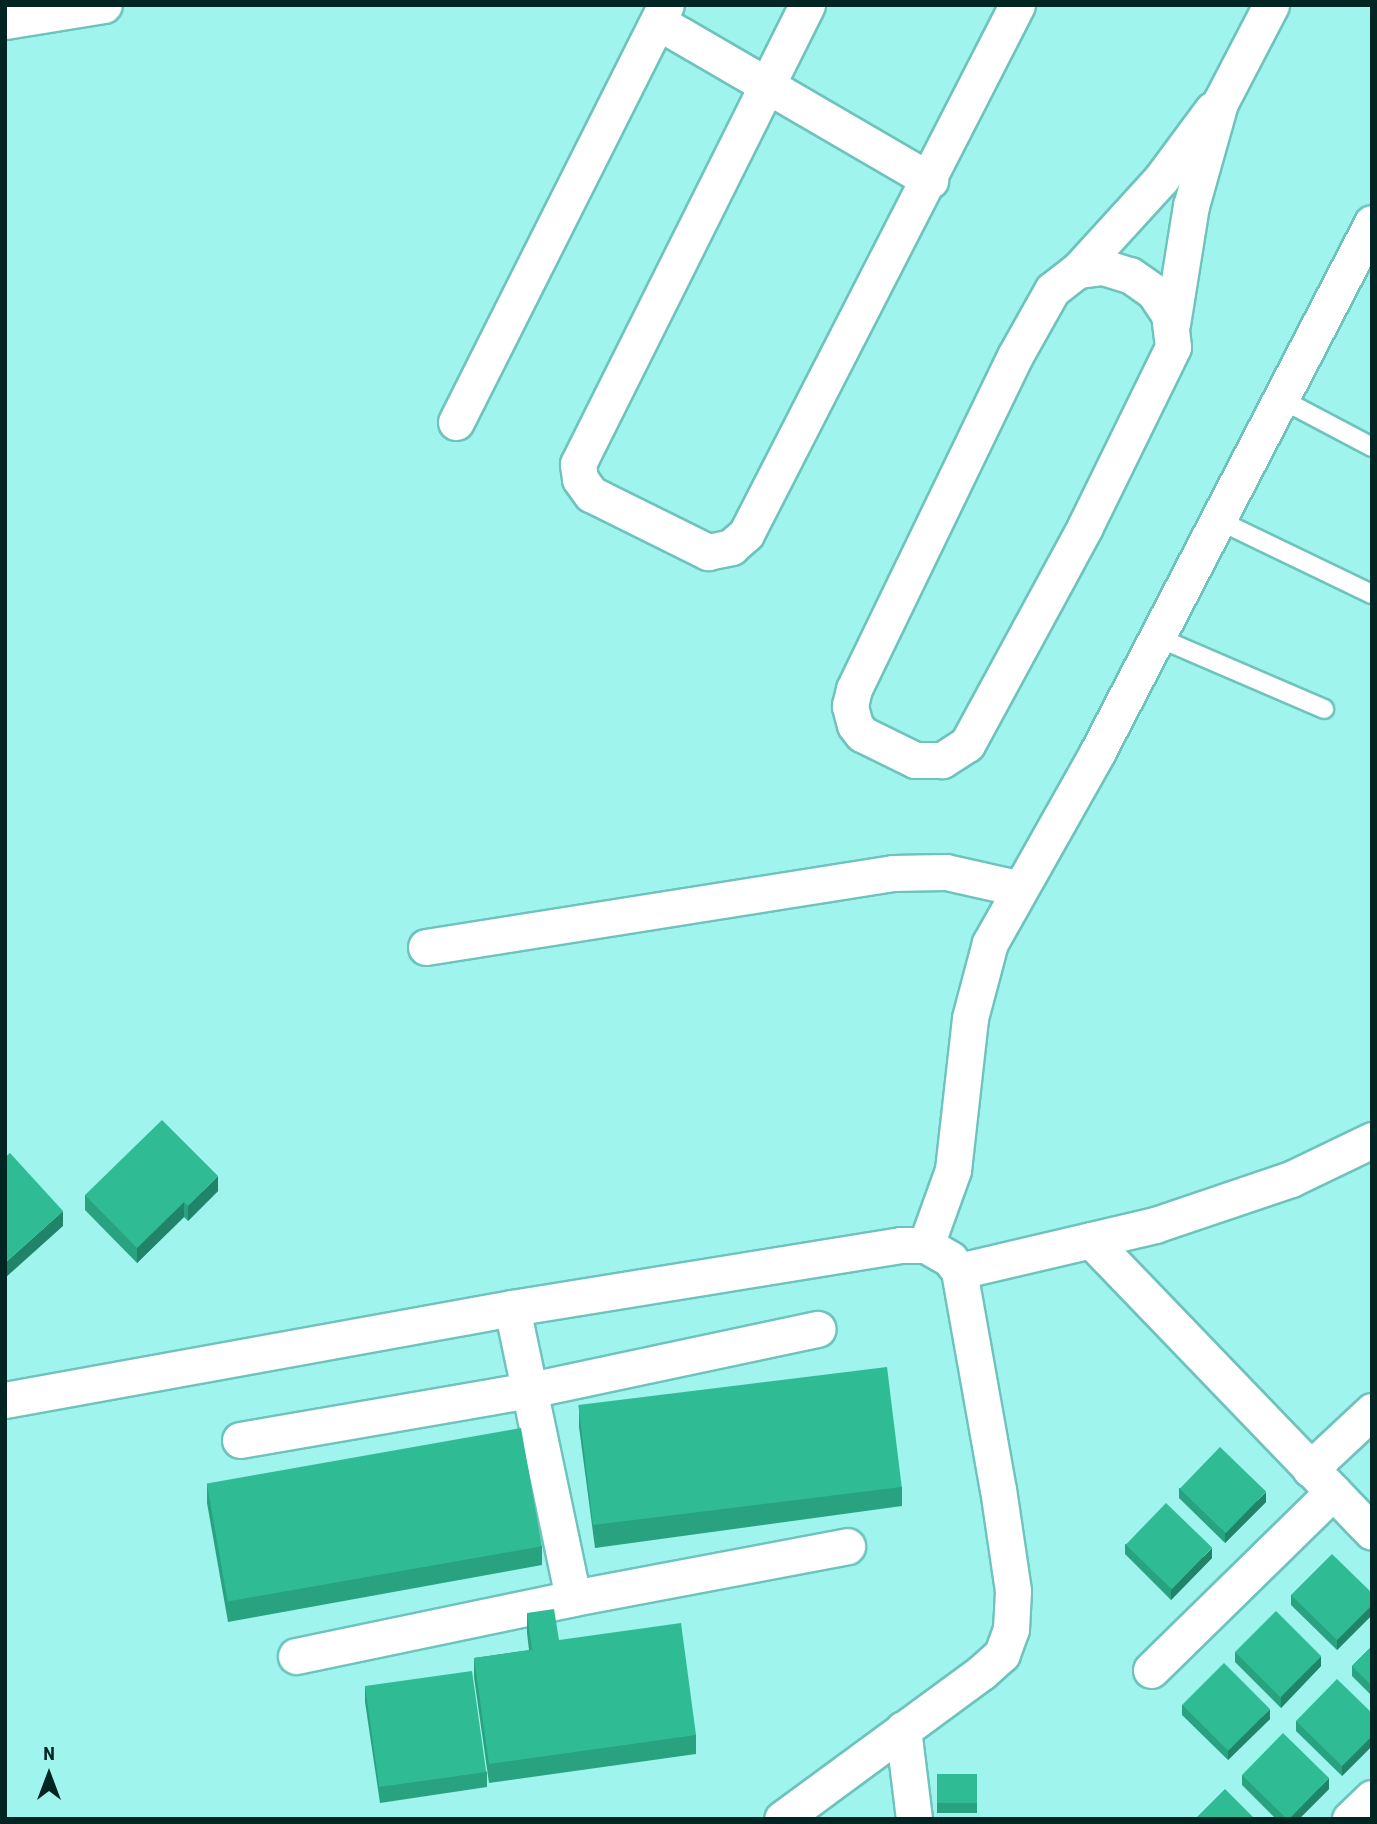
<!DOCTYPE html>
<html>
<head>
<meta charset="utf-8">
<style>
	body { margin:0 }
	#map { position:relative; width:1377px; height:1824px; overflow:hidden; background:#9ff4ed; font-family:"Roboto Condensed",sans-serif }
	div>[style] { position:absolute }
	.roads { filter:drop-shadow(2px 0 #6ec3bc) drop-shadow(-2px 0 #6ec3bc) drop-shadow(0 2px #6ec3bc) drop-shadow(0 -2px #6ec3bc) }
	.lane>* { height:18px; margin:-9px; padding:0 9px; transform-origin:9px; border-radius:9px; background:#fff }
	.street>* { height:35px; margin:-17.5px; padding:0 17.5px; transform-origin:17.5px; border-radius:17.5px; background:#fff }
	.wall>* { inset:0; background:#28a27f; transform-origin:0 0 }
	.shaded-wall>* { inset:0; background:#218468 }
	.building>* { inset:0; background:#2fbc94; transform-origin:0 0 }
	span { translate:-50% -50%; white-space:nowrap; text-align:center; line-height:1.15; -webkit-text-stroke:5px #9ff4ed; paint-order:stroke }
	.frame { position:absolute; inset:0; border:7px solid #002523; pointer-events:none }
	.north { position:absolute; left:14px; top:1740px; width:70px; height:70px; -webkit-text-stroke:5px #9ff4ed; paint-order:stroke; rotate:0deg; font-size:19px; font-weight:700; line-height:28px; text-align:center; color:#002523 }
	.north::after { content:''; display:block; margin:auto; width:24px; height:32px; background:#002523; clip-path:polygon(50% 0,100% 100%,50% 72%,0 100%) }
</style>
</head>
<body>
<div id="map">
	<div class="roads">
		<div class="lane">
			<i style="left:1281px;top:399px;width:103px;rotate:27.8deg"></i>
			<i style="left:1218px;top:520px;width:171px;rotate:25.7deg"></i>
			<i style="left:1157px;top:637px;width:182px;rotate:23.3deg"></i>
		</div>
		<div class="street">
			<i style="left:807px;top:5px;width:513px;rotate:116.52deg"></i>
			<i style="left:578px;top:464px;width:15px;rotate:82deg"></i>
			<i style="left:580px;top:479px;width:19px;rotate:54deg"></i>
			<i style="left:591px;top:494px;width:131px;rotate:26.4deg"></i>
			<i style="left:708px;top:552px;width:24px;rotate:-12deg"></i>
			<i style="left:731px;top:547px;width:20px;rotate:-41deg"></i>
			<i style="left:746px;top:534px;width:594px;rotate:-62.87deg"></i>
			<i style="left:5px;top:21px;width:100px;rotate:-9.2deg"></i>
			<i style="left:658px;top:22px;width:315px;rotate:30.2deg"></i>
			<i style="left:1103px;top:267px;width:28px;rotate:17deg"></i>
			<i style="left:1130px;top:275px;width:29px;rotate:35deg"></i>
			<i style="left:1154px;top:292px;width:27px;rotate:56deg"></i>
			<i style="left:1169px;top:314px;width:33px;rotate:83deg"></i>
			<i style="left:1173px;top:347px;width:200px;rotate:116.1deg"></i>
			<i style="left:1085px;top:527px;width:247px;rotate:118.5deg"></i>
			<i style="left:967px;top:744px;width:30px;rotate:147deg"></i>
			<i style="left:942px;top:760px;width:27px;rotate:180deg"></i>
			<i style="left:915px;top:760px;width:59px;rotate:-153.9deg"></i>
			<i style="left:862px;top:734px;width:11px;rotate:-128deg"></i>
			<i style="left:855px;top:725px;width:20px;rotate:-105deg"></i>
			<i style="left:850px;top:706px;width:17px;rotate:-77deg"></i>
			<i style="left:854px;top:689px;width:370px;rotate:-64.2deg"></i>
			<i style="left:1015px;top:356px;width:76px;rotate:-60.7deg"></i>
			<i style="left:1052px;top:290px;width:33px;rotate:-38deg"></i>
			<i style="left:1078px;top:270px;width:25px;rotate:-7deg"></i>
			<i style="left:1078px;top:270px;width:123px;rotate:-47.6deg"></i>
			<i style="left:1161px;top:179px;width:86px;rotate:-53.5deg"></i>
			<i style="left:1172px;top:324px;width:120px;rotate:-80.9deg"></i>
			<i style="left:1191px;top:206px;width:107px;rotate:-74.3deg"></i>
			<i style="left:1220px;top:103px;width:110px;rotate:-62.5deg"></i>
			<i style="left:456px;top:422px;width:467px;rotate:-63.3deg"></i>
			<i style="left:426px;top:947px;width:473px;rotate:-9deg"></i>
			<i style="left:893px;top:873px;width:53px;rotate:-1.1deg"></i>
			<i style="left:946px;top:872px;width:73px;rotate:12.7deg"></i>
			<i style="left:1091px;top:1240px;width:405px;rotate:46.1deg"></i>
			<i style="left:926px;top:1245px;width:80px;rotate:-70.2deg"></i>
			<i style="left:953px;top:1170px;width:153px;rotate:-83.6deg"></i>
			<i style="left:970px;top:1018px;width:78px;rotate:-75.1deg"></i>
			<i style="left:990px;top:943px;width:218px;rotate:-60.6deg"></i>
			<i style="left:1097px;top:753px;width:597px;rotate:-62.58deg"></i>
			<i style="left:959px;top:1271px;width:201px;rotate:-13.2deg"></i>
			<i style="left:1155px;top:1225px;width:144px;rotate:-18.7deg"></i>
			<i style="left:1291px;top:1179px;width:90px;rotate:-25.7deg"></i>
			<i style="left:512px;top:1308px;width:296px;rotate:78.1deg"></i>
			<i style="left:573px;top:1598px;width:279px;rotate:-10.7deg"></i>
			<i style="left:5px;top:1400px;width:515px;rotate:-10.28deg"></i>
			<i style="left:512px;top:1308px;width:394px;rotate:-9.2deg"></i>
			<i style="left:901px;top:1245px;width:25px"></i>
			<i style="left:926px;top:1245px;width:28px;rotate:30deg"></i>
			<i style="left:950px;top:1259px;width:15px;rotate:53deg"></i>
			<i style="left:959px;top:1271px;width:221px;rotate:79.9deg"></i>
			<i style="left:998px;top:1489px;width:103px;rotate:81.6deg"></i>
			<i style="left:1013px;top:1591px;width:38px;rotate:93deg"></i>
			<i style="left:1011px;top:1629px;width:27px;rotate:110deg"></i>
			<i style="left:1002px;top:1654px;width:27px;rotate:138deg"></i>
			<i style="left:982px;top:1672px;width:248px;rotate:143.7deg"></i>
			<i style="left:240px;top:1440px;width:294px;rotate:-9.8deg"></i>
			<i style="left:530px;top:1390px;width:294px;rotate:-12deg"></i>
			<i style="left:1310px;top:1469px;width:85px;rotate:-43.1deg"></i>
			<i style="left:296px;top:1656px;width:283px;rotate:-11.8deg"></i>
			<i style="left:1151px;top:1670px;width:255px;rotate:-44.4deg"></i>
			<i style="left:903px;top:1729px;width:91px;rotate:83deg"></i>
			<i style="left:1350px;top:1819px;width:30px;rotate:-44deg"></i>
		</div>
	</div>
	<div class="wall">
		<i style="clip-path:polygon(218px 1191px,188px 1221px,184px 1217px,137px 1263px,85px 1210px,85px 1195px)"></i>
		<i style="clip-path:polygon(579px 1408px,902px 1487px,902px 1506px,595px 1548px,579px 1427px)"></i>
		<i style="clip-path:polygon(207px 1484px,542px 1546px,542px 1565px,228px 1622px,207px 1503px)"></i>
		<i style="clip-path:polygon(1179px 1488px,1266px 1502px,1225px 1543px,1179px 1498px)"></i>
		<i style="clip-path:polygon(1125px 1544px,1212px 1558px,1171px 1600px,1125px 1554px)"></i>
		<i style="clip-path:polygon(1372px 1593px,1372px 1615px,1337px 1650px,1291px 1605px,1291px 1595px)"></i>
		<i style="clip-path:polygon(527px 1613px,559px 1640px,696px 1735px,696px 1754px,489px 1783px,474px 1677px,474px 1658px,529px 1650px,527px 1633px)"></i>
		<i style="clip-path:polygon(1372px 1646px,1372px 1696px,1352px 1676px,1352px 1666px)"></i>
		<i style="clip-path:polygon(1235px 1652px,1321px 1666px,1281px 1708px,1235px 1662px)"></i>
		<i style="clip-path:polygon(365px 1687px,487px 1772px,487px 1787px,380px 1803px,365px 1702px)"></i>
		<i style="clip-path:polygon(1182px 1705px,1270px 1719px,1228px 1760px,1182px 1715px)"></i>
		<i style="clip-path:polygon(1372px 1713px,1372px 1746px,1342px 1776px,1296px 1731px,1296px 1721px)"></i>
		<i style="left:937px;top:1774px;width:40px;height:39px"></i>
		<i style="clip-path:polygon(1242px 1775px,1329px 1789px,1299px 1819px,1276px 1819px,1242px 1785px)"></i>
	</div>
	<div class="shaded-wall">
		<i style="clip-path:polygon(218px 1176px,218px 1191px,188px 1221px,188px 1206px)"></i>
		<i style="clip-path:polygon(184px 1202px,184px 1217px,137px 1263px,137px 1248px)"></i>
		<i style="clip-path:polygon(63px 1211px,63px 1226px,5px 1278px,5px 1263px)"></i>
		<i style="clip-path:polygon(1266px 1492px,1266px 1502px,1225px 1543px,1225px 1533px)"></i>
		<i style="clip-path:polygon(1212px 1548px,1212px 1558px,1171px 1600px,1171px 1590px)"></i>
		<i style="clip-path:polygon(1372px 1605px,1372px 1615px,1337px 1650px,1337px 1640px)"></i>
		<i style="clip-path:polygon(1321px 1656px,1321px 1666px,1281px 1708px,1281px 1697px)"></i>
		<i style="clip-path:polygon(1270px 1709px,1270px 1719px,1228px 1760px,1228px 1750px)"></i>
		<i style="clip-path:polygon(1372px 1736px,1372px 1746px,1342px 1776px,1342px 1766px)"></i>
		<i style="clip-path:polygon(1329px 1778px,1329px 1789px,1299px 1819px,1289px 1819px)"></i>
	</div>
	<div class="building">
		<i style="clip-path:polygon(162px 1120px,218px 1176px,188px 1206px,184px 1202px,137px 1248px,85px 1195px)"></i>
		<i style="clip-path:polygon(10px 1153px,63px 1211px,5px 1263px,5px 1157px)"></i>
		<i style="left:887px;top:1367px;width:121px;height:311px;rotate:83deg"></i>
		<i style="left:521px;top:1428px;width:120px;height:319px;rotate:80deg"></i>
		<i style="left:1220px;top:1447px;width:64px;height:58px;rotate:44deg"></i>
		<i style="left:1166px;top:1503px;width:64px;height:58px;rotate:44deg"></i>
		<i style="clip-path:polygon(1332px 1554px,1372px 1593px,1372px 1605px,1337px 1640px,1291px 1595px)"></i>
		<i style="clip-path:polygon(554px 1609px,559px 1640px,681px 1623px,696px 1735px,489px 1764px,474px 1658px,532px 1650px,527px 1613px)"></i>
		<i style="left:1276px;top:1611px;width:64px;height:58px;rotate:45deg"></i>
		<i style="clip-path:polygon(1372px 1646px,1372px 1686px,1352px 1666px)"></i>
		<i style="left:1224px;top:1663px;width:65px;height:59px;rotate:45deg"></i>
		<i style="left:472px;top:1671px;width:102px;height:108px;rotate:82deg"></i>
		<i style="clip-path:polygon(1337px 1679px,1372px 1713px,1372px 1736px,1342px 1766px,1296px 1721px)"></i>
		<i style="clip-path:polygon(1283px 1733px,1329px 1778px,1289px 1819px,1287px 1819px,1242px 1775px)"></i>
		<i style="left:937px;top:1774px;width:40px;height:29px"></i>
		<i style="clip-path:polygon(1225px 1789px,1255px 1819px,1195px 1819px)"></i>
	</div>
	<div class="frame"></div>
	<div class="north">N</div>
</div>
</body>
</html>
